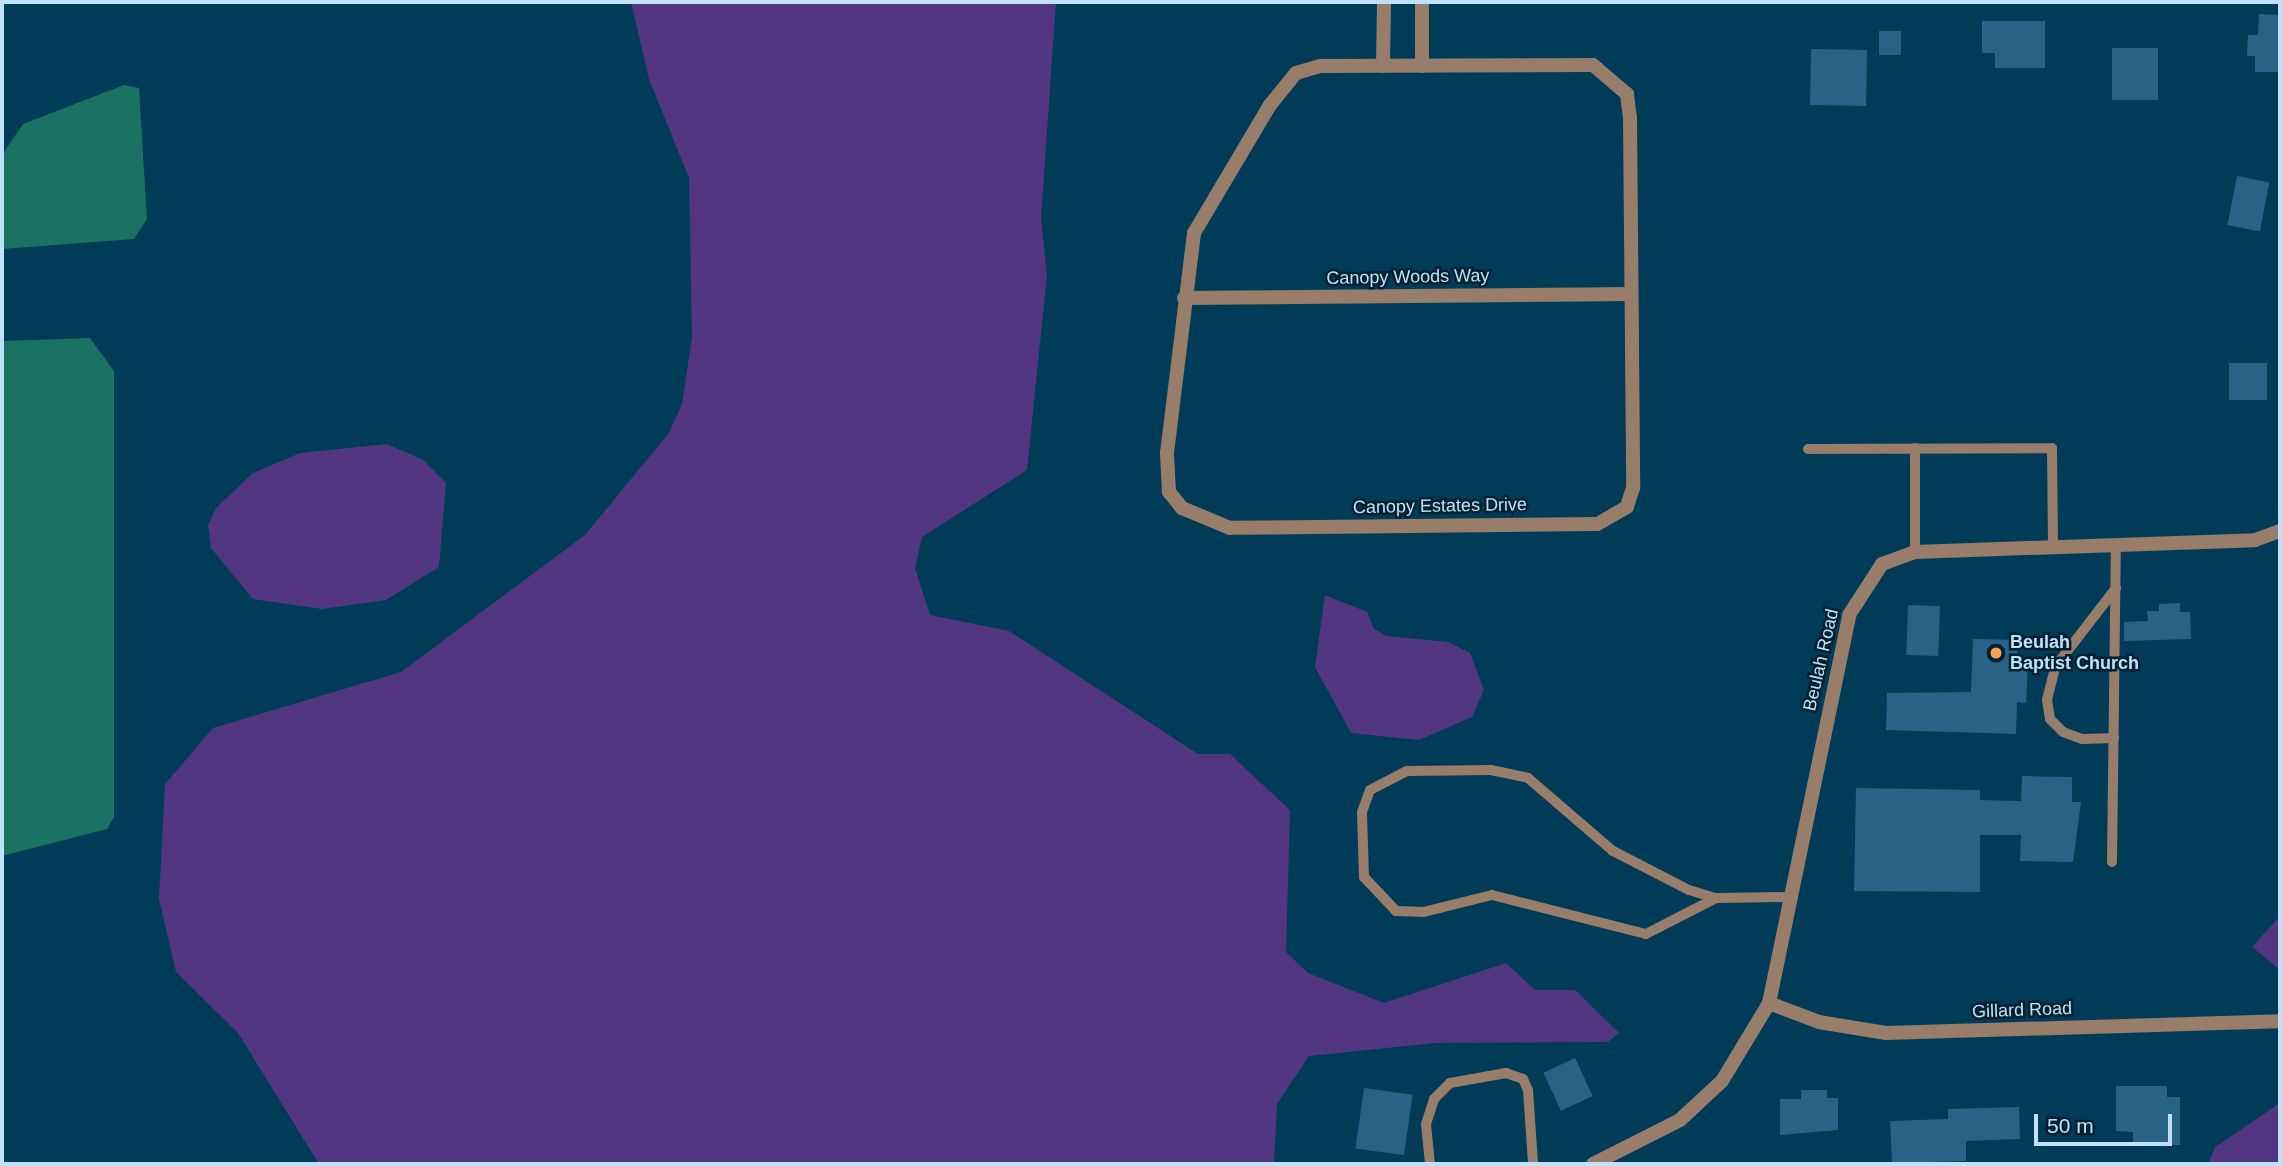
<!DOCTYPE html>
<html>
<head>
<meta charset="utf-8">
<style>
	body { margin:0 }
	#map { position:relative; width:2282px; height:1166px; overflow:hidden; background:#003b58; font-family:Helvetica,sans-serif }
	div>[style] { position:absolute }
	.green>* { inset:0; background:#533682 }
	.water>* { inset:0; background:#1a7263 }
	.building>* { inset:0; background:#286387; transform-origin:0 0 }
	.service>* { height:10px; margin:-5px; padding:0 5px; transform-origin:5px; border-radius:5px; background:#977d6a }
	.minor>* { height:14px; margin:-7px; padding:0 7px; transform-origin:7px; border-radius:7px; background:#977d6a }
	.tertiary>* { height:14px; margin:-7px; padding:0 7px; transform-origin:7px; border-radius:7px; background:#977d6a }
	.dots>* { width:19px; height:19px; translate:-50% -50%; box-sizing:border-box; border:4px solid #042131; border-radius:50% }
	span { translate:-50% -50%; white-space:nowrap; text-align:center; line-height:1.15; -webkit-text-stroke:5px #042131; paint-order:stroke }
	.street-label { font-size:18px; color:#c1e1f8 }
	.poi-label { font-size:18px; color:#c1e1f8; font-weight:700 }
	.left { translate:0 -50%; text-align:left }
	.frame { position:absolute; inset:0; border:4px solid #c1e1f8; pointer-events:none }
	.scale { position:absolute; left:2034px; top:1114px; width:138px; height:32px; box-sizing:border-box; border:4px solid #c1e1f8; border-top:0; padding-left:9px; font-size:21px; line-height:24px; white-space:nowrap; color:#c1e1f8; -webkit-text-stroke:5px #042131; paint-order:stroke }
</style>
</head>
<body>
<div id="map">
	<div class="green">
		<i style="clip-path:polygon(631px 2px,1056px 2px,1041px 218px,1047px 275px,1027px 470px,922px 537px,915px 568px,930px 615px,1009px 631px,1198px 754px,1230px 754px,1290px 810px,1286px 952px,1308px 973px,1384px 1003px,1506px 963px,1535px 990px,1575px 990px,1619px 1033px,1608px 1042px,1435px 1043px,1309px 1056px,1277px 1104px,1274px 1164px,319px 1164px,238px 1033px,176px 972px,159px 899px,165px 784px,213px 728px,401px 672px,585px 535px,669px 433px,682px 404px,692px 337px,689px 178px,649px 79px)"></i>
		<i style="clip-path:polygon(387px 444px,423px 460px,446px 483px,439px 567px,386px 600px,322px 609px,253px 599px,211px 548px,208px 525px,216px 508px,253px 473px,300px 453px)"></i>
		<i style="clip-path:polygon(1325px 595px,1367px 612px,1374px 629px,1387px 636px,1448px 642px,1470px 653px,1484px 690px,1472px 717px,1419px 740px,1351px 733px,1315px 667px)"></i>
		<i style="clip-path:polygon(2280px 916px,2280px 970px,2252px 947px)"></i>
		<i style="clip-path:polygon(2280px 1103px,2280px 1164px,2208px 1164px,2215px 1147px)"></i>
	</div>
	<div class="water">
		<i style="clip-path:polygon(124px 85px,139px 88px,147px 219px,134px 239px,2px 249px,2px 155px,23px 124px)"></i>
		<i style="clip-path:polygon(90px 338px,114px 371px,114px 817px,107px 829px,2px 856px,2px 341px)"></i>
	</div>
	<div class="building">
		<i style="clip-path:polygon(2259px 14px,2280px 15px,2280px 72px,2255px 72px,2255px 56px,2247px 56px,2248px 35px,2258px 35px)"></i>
		<i style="clip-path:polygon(1982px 21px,2045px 21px,2045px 68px,1995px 68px,1995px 53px,1982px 53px)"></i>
		<i style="left:1879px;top:31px;width:22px;height:24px"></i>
		<i style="left:2112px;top:48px;width:46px;height:52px"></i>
		<i style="left:1811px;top:49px;width:56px;height:56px;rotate:1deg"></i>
		<i style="left:2237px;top:176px;width:33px;height:50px;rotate:11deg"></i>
		<i style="left:2229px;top:363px;width:38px;height:37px"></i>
		<i style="clip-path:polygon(2180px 603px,2180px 612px,2190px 612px,2191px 639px,2124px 641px,2124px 622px,2148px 621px,2147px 611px,2159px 611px,2159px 604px)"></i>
		<i style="left:1908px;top:605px;width:32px;height:50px;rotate:2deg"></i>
		<i style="clip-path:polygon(1973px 639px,2018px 640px,2017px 661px,2028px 661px,2026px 703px,2017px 702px,2016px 734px,1886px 730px,1887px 693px,1971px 692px)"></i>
		<i style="clip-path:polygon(2022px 776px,2072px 777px,2072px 802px,2081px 802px,2073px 862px,2020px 861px,2021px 835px,1980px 835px,1980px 892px,1854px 891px,1856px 788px,1980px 790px,1980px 800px,2021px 801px)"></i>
		<i style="left:1575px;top:1058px;width:42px;height:35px;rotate:65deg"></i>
		<i style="clip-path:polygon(2116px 1086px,2167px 1086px,2167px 1097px,2180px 1097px,2180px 1145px,2133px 1145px,2133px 1132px,2116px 1131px)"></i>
		<i style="left:1364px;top:1088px;width:49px;height:61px;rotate:8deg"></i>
		<i style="clip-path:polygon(1801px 1090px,1827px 1090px,1827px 1098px,1838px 1098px,1838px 1130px,1780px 1135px,1780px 1099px,1801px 1099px)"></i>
		<i style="clip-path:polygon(2019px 1107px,2020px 1139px,1966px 1141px,1966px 1161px,1892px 1163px,1890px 1121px,1948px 1119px,1948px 1109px)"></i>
	</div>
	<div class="service">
		<i style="left:1915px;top:448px;width:104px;rotate:90deg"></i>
		<i style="left:1808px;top:449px;width:244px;rotate:-0.2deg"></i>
		<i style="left:2052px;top:448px;width:101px;rotate:89.4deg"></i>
		<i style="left:2114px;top:738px;width:32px;rotate:178deg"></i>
		<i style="left:2082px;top:739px;width:20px;rotate:-160deg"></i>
		<i style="left:2063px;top:732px;width:18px;rotate:-135deg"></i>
		<i style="left:2050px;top:719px;width:19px;rotate:-99deg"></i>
		<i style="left:2047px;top:700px;width:34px;rotate:-76deg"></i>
		<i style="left:2055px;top:667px;width:100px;rotate:-52.3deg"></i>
		<i style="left:2112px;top:862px;width:316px;rotate:-89.3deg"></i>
		<i style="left:1716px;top:898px;width:79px;rotate:152.8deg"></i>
		<i style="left:1646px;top:934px;width:159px;rotate:-165.8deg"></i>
		<i style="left:1492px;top:895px;width:70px;rotate:166deg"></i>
		<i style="left:1424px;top:912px;width:28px;rotate:-178deg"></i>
		<i style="left:1396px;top:911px;width:47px;rotate:-133.3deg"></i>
		<i style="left:1364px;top:877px;width:65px;rotate:-91.8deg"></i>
		<i style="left:1362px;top:812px;width:23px;rotate:-70deg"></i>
		<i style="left:1370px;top:790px;width:42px;rotate:-27.2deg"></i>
		<i style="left:1407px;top:771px;width:84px;rotate:-0.7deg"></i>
		<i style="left:1491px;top:770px;width:38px;rotate:12deg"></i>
		<i style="left:1528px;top:778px;width:112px;rotate:40.7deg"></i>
		<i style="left:1613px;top:851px;width:85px;rotate:27.2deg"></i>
		<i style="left:1689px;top:890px;width:28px;rotate:17deg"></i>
		<i style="left:1716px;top:898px;width:74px;rotate:-0.8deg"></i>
		<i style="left:1430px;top:1164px;width:40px;rotate:-95.7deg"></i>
		<i style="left:1426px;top:1124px;width:26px;rotate:-72deg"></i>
		<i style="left:1434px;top:1099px;width:23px;rotate:-45deg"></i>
		<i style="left:1450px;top:1083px;width:57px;rotate:-10.1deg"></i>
		<i style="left:1506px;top:1073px;width:18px;rotate:19deg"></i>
		<i style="left:1523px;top:1079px;width:12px;rotate:66deg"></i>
		<i style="left:1528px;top:1090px;width:74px;rotate:86.1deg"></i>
	</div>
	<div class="minor">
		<i style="left:1593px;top:65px;width:45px;rotate:40.5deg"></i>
		<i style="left:1627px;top:94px;width:23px;rotate:83deg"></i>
		<i style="left:1630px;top:117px;width:371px;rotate:89.5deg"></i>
		<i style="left:1633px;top:488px;width:20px;rotate:108deg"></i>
		<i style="left:1627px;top:507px;width:34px;rotate:150deg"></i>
		<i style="left:1597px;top:524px;width:367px;rotate:179.4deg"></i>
		<i style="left:1230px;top:528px;width:52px;rotate:-157.4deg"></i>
		<i style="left:1182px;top:508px;width:21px;rotate:-129deg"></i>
		<i style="left:1169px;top:492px;width:39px;rotate:-93deg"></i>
		<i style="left:1167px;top:453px;width:222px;rotate:-83deg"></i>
		<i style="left:1194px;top:233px;width:149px;rotate:-59.3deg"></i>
		<i style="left:1270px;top:105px;width:41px;rotate:-50.9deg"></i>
		<i style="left:1296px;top:73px;width:26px;rotate:-16deg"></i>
		<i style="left:1321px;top:66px;width:272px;rotate:-0.2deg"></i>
		<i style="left:1383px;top:66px;width:64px;rotate:-89.1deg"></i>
		<i style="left:1422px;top:66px;width:64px;rotate:-90deg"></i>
		<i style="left:1184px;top:298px;width:447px;rotate:-0.5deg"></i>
		<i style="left:1769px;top:1003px;width:53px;rotate:20.8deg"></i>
		<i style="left:1819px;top:1022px;width:68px;rotate:9.3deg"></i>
		<i style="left:1886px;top:1033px;width:394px;rotate:-1.7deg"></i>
	</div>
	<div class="tertiary">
		<i style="left:1593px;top:1164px;width:97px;rotate:-26.8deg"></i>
		<i style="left:1680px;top:1120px;width:57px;rotate:-42.9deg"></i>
		<i style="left:1722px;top:1081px;width:91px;rotate:-58.9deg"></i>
		<i style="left:1769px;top:1003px;width:396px;rotate:-78.3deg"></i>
		<i style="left:1849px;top:615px;width:61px;rotate:-57.1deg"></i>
		<i style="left:1882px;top:564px;width:35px;rotate:-20deg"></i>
		<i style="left:1915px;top:552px;width:340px;rotate:-2deg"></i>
		<i style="left:2255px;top:540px;width:27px;rotate:-20deg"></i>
	</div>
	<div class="dots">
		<i style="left:1996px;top:653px;background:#fb9e50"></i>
	</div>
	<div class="street-label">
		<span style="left:1408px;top:277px;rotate:-1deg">Canopy Woods Way</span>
		<span style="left:1440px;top:506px;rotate:-1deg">Canopy Estates Drive</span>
		<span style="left:1821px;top:660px;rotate:-77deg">Beulah Road</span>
		<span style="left:2022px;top:1010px;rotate:-2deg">Gillard Road</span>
	</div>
	<div class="poi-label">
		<span class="left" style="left:2010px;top:653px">Beulah<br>Baptist Church</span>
	</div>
	<div class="frame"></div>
	<div class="scale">50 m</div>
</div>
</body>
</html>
